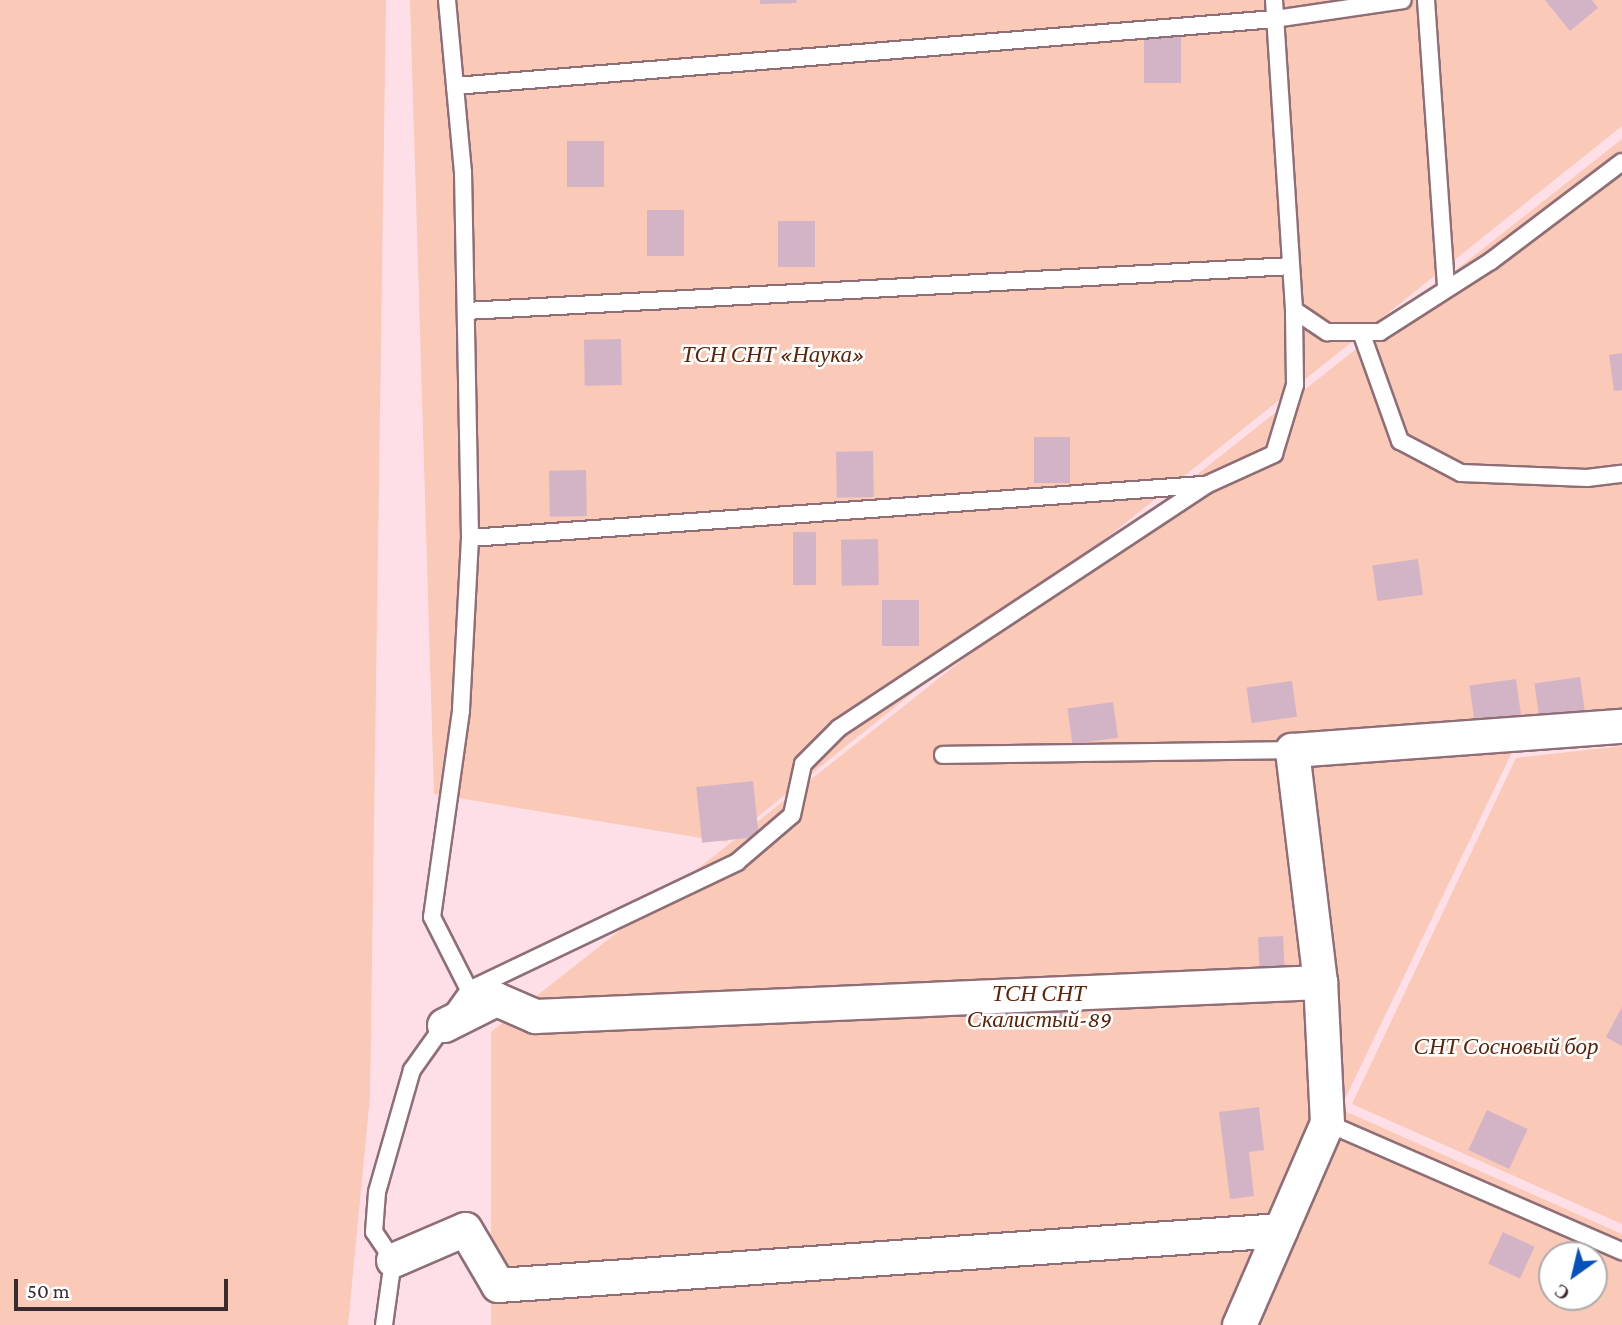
<!DOCTYPE html>
<html>
<head>
<meta charset="utf-8">
<style>
	body { margin:0 }
	#map { position:relative; width:1622px; height:1325px; overflow:hidden; background:#fedfe7; font-family:"Crimson Pro",serif }
	div>[style] { position:absolute }
	.green>* { inset:0; background:#fac9b7 }
	.building>* { inset:0; background:#d3b4c7; transform-origin:0 0 }
	.roads { filter:drop-shadow(2px 0 #8f6e76) drop-shadow(-2px 0 #8f6e76) drop-shadow(0 2px #8f6e76) drop-shadow(0 -2px #8f6e76) }
	.service>* { height:16px; margin:-8px; padding:0 8px; transform-origin:8px; border-radius:8px; background:#fff }
	.minor>* { height:33px; margin:-16.5px; padding:0 16.5px; transform-origin:16.5px; border-radius:16.5px; background:#fff }
	span { translate:-50% -50%; white-space:nowrap; text-align:center; line-height:1.15; -webkit-text-stroke:5px #fff; paint-order:stroke }
	.park-label { font-size:23px; color:#5e2309; font-style:italic }
	.north { position:absolute; left:1538px; top:1241px; width:70px; height:70px; box-sizing:border-box; background:#fff; border:2px solid #afaaab; border-radius:50%; rotate:214deg; font-size:19px; font-weight:700; line-height:28px; text-align:center; color:#382a2e }
	.north::after { content:''; display:block; margin:auto; width:24px; height:32px; background:#0751bc; clip-path:polygon(50% 0,100% 100%,50% 72%,0 100%) }
	.scale { position:absolute; left:14px; top:1279px; width:214px; height:32px; box-sizing:border-box; border:4px solid #382a2e; border-top:0; padding-left:9px; font-size:21px; line-height:24px; white-space:nowrap; color:#382a2e; -webkit-text-stroke:5px #fff; paint-order:stroke }
</style>
</head>
<body>
<div id="map">
	<div class="green">
		<i style="clip-path:polygon(0 0,386px 0,370px 1096px,348px 1325px,0 1325px)"></i>
		<i style="clip-path:polygon(410px 0,1622px 0,1622px 126px,726px 842px,434px 794px)"></i>
		<i style="clip-path:polygon(evenodd,1622px 139px,1622px 741px,1513px 750px,1340px 1109px,1622px 1234px,1622px 1325px,491px 1325px,491px 1032px,1622px 139px,1552px 1255px,1594px 1255px,1594px 1297px,1552px 1297px,1552px 1255px)"></i>
		<i style="clip-path:polygon(1622px 746px,1622px 1224px,1352px 1104px,1516px 758px)"></i>
	</div>
	<div class="building">
		<i style="clip-path:polygon(760px 0,796px 0,797px 3px,760px 4px)"></i>
		<i style="clip-path:polygon(1545px 0,1592px 0,1598px 8px,1570px 31px)"></i>
		<i style="left:1144px;top:37px;width:37px;height:46px"></i>
		<i style="left:567px;top:141px;width:37px;height:46px"></i>
		<i style="left:647px;top:210px;width:37px;height:46px"></i>
		<i style="left:778px;top:221px;width:37px;height:46px"></i>
		<i style="left:621px;top:339px;width:46px;height:37px;rotate:89deg"></i>
		<i style="clip-path:polygon(1622px 353px,1622px 390px,1614px 391px,1609px 355px)"></i>
		<i style="left:1034px;top:437px;width:36px;height:46px"></i>
		<i style="left:873px;top:451px;width:46px;height:37px;rotate:89deg"></i>
		<i style="left:586px;top:470px;width:46px;height:37px;rotate:89deg"></i>
		<i style="left:793px;top:532px;width:23px;height:53px"></i>
		<i style="left:878px;top:539px;width:46px;height:37px;rotate:89deg"></i>
		<i style="left:1418px;top:559px;width:36px;height:46px;rotate:82deg"></i>
		<i style="left:919px;top:600px;width:46px;height:37px;rotate:90deg"></i>
		<i style="left:1580px;top:677px;width:36px;height:46px;rotate:82deg"></i>
		<i style="left:1516px;top:679px;width:37px;height:47px;rotate:82deg"></i>
		<i style="left:1292px;top:681px;width:36px;height:46px;rotate:82deg"></i>
		<i style="left:1113px;top:702px;width:36px;height:46px;rotate:82deg"></i>
		<i style="left:753px;top:781px;width:56px;height:57px;rotate:84deg"></i>
		<i style="left:1283px;top:936px;width:38px;height:25px;rotate:87deg"></i>
		<i style="left:1075px;top:999px;width:28px;height:24px;rotate:84deg"></i>
		<i style="clip-path:polygon(1622px 1007px,1622px 1046px,1606px 1037px)"></i>
		<i style="clip-path:polygon(1259px 1107px,1264px 1150px,1249px 1152px,1254px 1196px,1230px 1199px,1219px 1112px)"></i>
		<i style="left:1487px;top:1110px;width:45px;height:44px;rotate:25deg"></i>
		<i style="left:1503px;top:1232px;width:35px;height:35px;rotate:25deg"></i>
	</div>
	<div class="roads">
		<div class="service">
			<i style="left:447px;top:0;width:173px;rotate:84.7deg"></i>
			<i style="left:463px;top:172px;width:366px;rotate:88.9deg"></i>
			<i style="left:470px;top:538px;width:173px;rotate:93deg"></i>
			<i style="left:461px;top:711px;width:208px;rotate:98deg"></i>
			<i style="left:432px;top:917px;width:82px;rotate:63.1deg"></i>
			<i style="left:1274px;top:0;width:311px;rotate:86.3deg"></i>
			<i style="left:1294px;top:310px;width:40px;rotate:34deg"></i>
			<i style="left:1327px;top:332px;width:53px"></i>
			<i style="left:1380px;top:332px;width:132px;rotate:-32.6deg"></i>
			<i style="left:1491px;top:261px;width:164px;rotate:-37.1deg"></i>
			<i style="left:1426px;top:0;width:289px;rotate:86deg"></i>
			<i style="left:455px;top:86px;width:823px;rotate:-4.67deg"></i>
			<i style="left:1275px;top:19px;width:129px;rotate:-8.4deg"></i>
			<i style="left:466px;top:311px;width:826px;rotate:-3.12deg"></i>
			<i style="left:1361px;top:332px;width:116px;rotate:70.3deg"></i>
			<i style="left:1400px;top:441px;width:69px;rotate:27.7deg"></i>
			<i style="left:1461px;top:473px;width:126px;rotate:2.3deg"></i>
			<i style="left:1587px;top:478px;width:35px;rotate:-7deg"></i>
			<i style="left:470px;top:538px;width:735px;rotate:-4.14deg"></i>
			<i style="left:943px;top:755px;width:349px;rotate:-0.8deg"></i>
			<i style="left:1327px;top:1123px;width:322px;rotate:23.5deg"></i>
			<i style="left:384px;top:1325px;width:66px;rotate:-82.1deg"></i>
			<i style="left:393px;top:1260px;width:34px;rotate:-124deg"></i>
			<i style="left:374px;top:1232px;width:40px;rotate:-85.7deg"></i>
			<i style="left:377px;top:1192px;width:127px;rotate:-74deg"></i>
			<i style="left:412px;top:1070px;width:98px;rotate:-54.5deg"></i>
			<i style="left:469px;top:990px;width:297px;rotate:-25.5deg"></i>
			<i style="left:737px;top:862px;width:72px;rotate:-40.5deg"></i>
			<i style="left:792px;top:815px;width:52px;rotate:-77.8deg"></i>
			<i style="left:803px;top:764px;width:51px;rotate:-45deg"></i>
			<i style="left:839px;top:728px;width:440px;rotate:-33.5deg"></i>
			<i style="left:1206px;top:485px;width:75px;rotate:-24.5deg"></i>
			<i style="left:1274px;top:454px;width:72px;rotate:-73.1deg"></i>
			<i style="left:1295px;top:385px;width:75px;rotate:-90.8deg"></i>
		</div>
		<div class="minor">
			<i style="left:444px;top:1025px;width:58px;rotate:-26.6deg"></i>
			<i style="left:496px;top:999px;width:43px;rotate:23.6deg"></i>
			<i style="left:535px;top:1016px;width:786px;rotate:-2.48deg"></i>
			<i style="left:393px;top:1260px;width:78px;rotate:-23.3deg"></i>
			<i style="left:465px;top:1229px;width:65px;rotate:59.5deg"></i>
			<i style="left:498px;top:1285px;width:784px;rotate:-4.02deg"></i>
			<i style="left:1239px;top:1325px;width:220px;rotate:-66.5deg"></i>
			<i style="left:1327px;top:1123px;width:141px;rotate:-92.8deg"></i>
			<i style="left:1320px;top:982px;width:234px;rotate:-96.9deg"></i>
			<i style="left:1292px;top:750px;width:331px;rotate:-4.2deg"></i>
		</div>
	</div>
	<div class="park-label">
		<span style="left:773px;top:354px">ТСН СНТ «Наука»</span>
		<span style="left:1039px;top:1006px">ТСН СНТ<br>Скалистый-89</span>
		<span style="left:1506px;top:1046px">СНТ Сосновый бор</span>
	</div>
	<div class="north">С</div>
	<div class="scale">50 m</div>
</div>
</body>
</html>
